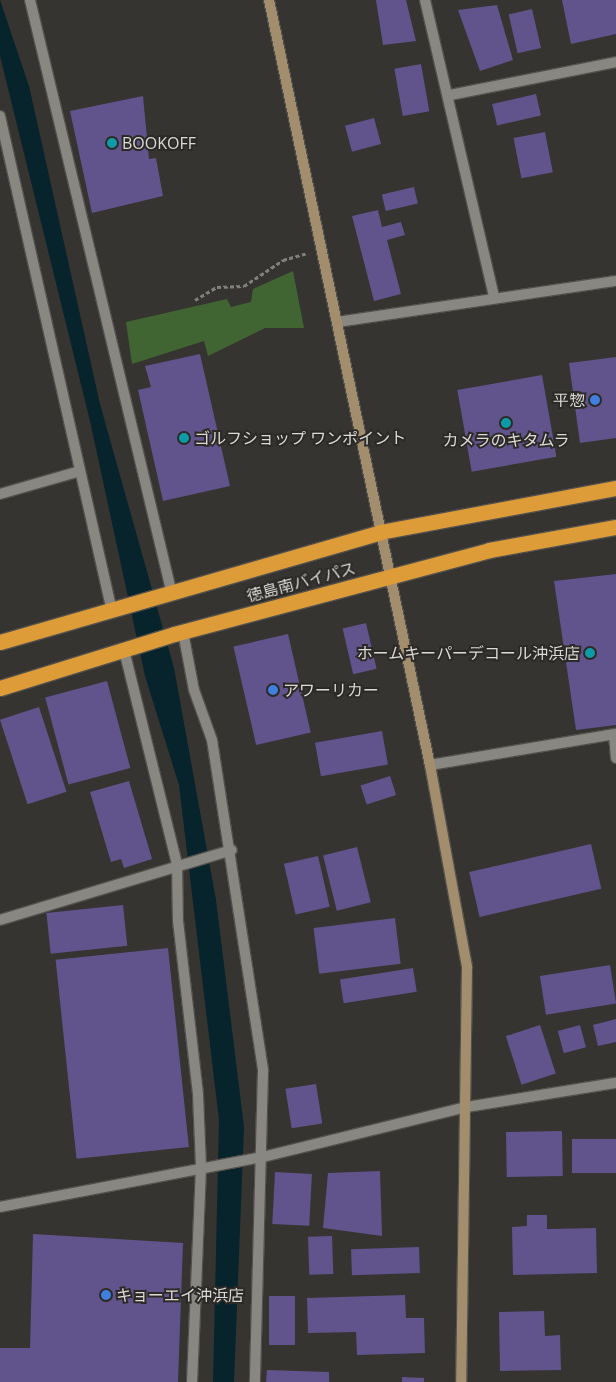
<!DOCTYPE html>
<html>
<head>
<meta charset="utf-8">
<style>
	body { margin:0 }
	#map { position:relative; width:616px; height:1382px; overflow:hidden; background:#363430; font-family:"Open Sans","Noto Sans JP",sans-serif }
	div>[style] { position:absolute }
	.green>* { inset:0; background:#416532 }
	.water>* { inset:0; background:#07232b }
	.building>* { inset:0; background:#61538c; transform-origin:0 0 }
	.path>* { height:3px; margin-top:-1.5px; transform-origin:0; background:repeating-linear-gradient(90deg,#82807c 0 4px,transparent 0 6.5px) }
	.roads { filter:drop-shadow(1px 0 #53514d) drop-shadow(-1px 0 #53514d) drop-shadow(0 1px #53514d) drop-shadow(0 -1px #53514d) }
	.street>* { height:10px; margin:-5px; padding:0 5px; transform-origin:5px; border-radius:5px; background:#898782 }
	.secondary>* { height:10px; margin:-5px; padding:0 5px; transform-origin:5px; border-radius:5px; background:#a28d6c }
	.highway>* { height:15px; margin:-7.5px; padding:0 7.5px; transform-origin:7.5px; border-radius:7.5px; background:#de9c38 }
	.dots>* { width:14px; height:14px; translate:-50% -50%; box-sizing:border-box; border:2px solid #2c2a26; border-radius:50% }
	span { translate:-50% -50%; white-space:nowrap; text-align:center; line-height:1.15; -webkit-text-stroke:4px #2c2a26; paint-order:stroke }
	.poi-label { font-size:16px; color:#dbdad7 }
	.left { translate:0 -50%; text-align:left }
	.right { translate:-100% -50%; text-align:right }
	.street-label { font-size:16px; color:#dbdad7 }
</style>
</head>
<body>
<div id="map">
	<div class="green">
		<i style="clip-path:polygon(293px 271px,304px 328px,265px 328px,208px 356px,204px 341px,132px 364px,126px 322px,227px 299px,231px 307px,251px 302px,253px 289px)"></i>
	</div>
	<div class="water">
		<i style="clip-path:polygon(0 0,29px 86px,100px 404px,174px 668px,216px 900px,244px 1127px,234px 1382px,213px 1382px,219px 1120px,179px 785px,145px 676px,90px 421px,0 56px)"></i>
	</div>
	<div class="building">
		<i style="clip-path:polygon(376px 0,406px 0,416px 41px,383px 45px)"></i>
		<i style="clip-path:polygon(562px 0,616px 0,616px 34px,571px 44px)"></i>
		<i style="clip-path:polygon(497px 5px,513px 60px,480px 71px,458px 10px)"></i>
		<i style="left:532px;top:9px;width:40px;height:24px;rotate:77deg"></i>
		<i style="left:421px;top:64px;width:48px;height:27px;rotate:80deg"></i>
		<i style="left:536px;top:94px;width:22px;height:45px;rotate:77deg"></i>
		<i style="clip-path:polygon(143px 96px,149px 159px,156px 158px,163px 196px,92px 213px,70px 111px)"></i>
		<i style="left:374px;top:118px;width:27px;height:30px;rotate:75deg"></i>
		<i style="left:545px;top:132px;width:41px;height:32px;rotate:79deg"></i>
		<i style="left:414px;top:187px;width:17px;height:33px;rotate:77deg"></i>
		<i style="clip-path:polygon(378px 210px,382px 227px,401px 222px,405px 235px,387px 240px,401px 294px,374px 301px,352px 216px)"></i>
		<i style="clip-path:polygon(200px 354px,230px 486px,163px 501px,138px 390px,151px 387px,145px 366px)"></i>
		<i style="clip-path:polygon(616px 357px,616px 438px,580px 443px,569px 363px)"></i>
		<i style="left:542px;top:375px;width:83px;height:86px;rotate:80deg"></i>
		<i style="clip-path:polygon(616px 574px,616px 725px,576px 730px,554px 581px)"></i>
		<i style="left:366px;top:623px;width:47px;height:24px;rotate:77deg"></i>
		<i style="left:288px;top:634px;width:101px;height:56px;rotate:77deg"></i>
		<i style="left:107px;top:681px;width:90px;height:64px;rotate:75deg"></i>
		<i style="left:39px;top:707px;width:89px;height:41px;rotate:72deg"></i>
		<i style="left:382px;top:731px;width:34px;height:68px;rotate:80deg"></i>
		<i style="left:390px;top:776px;width:20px;height:31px;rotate:72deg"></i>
		<i style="clip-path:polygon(129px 781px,152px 859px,124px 868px,121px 859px,111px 862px,90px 792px)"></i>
		<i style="left:591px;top:844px;width:46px;height:125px;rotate:77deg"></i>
		<i style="left:357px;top:847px;width:57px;height:35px;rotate:76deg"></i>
		<i style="left:318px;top:856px;width:52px;height:35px;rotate:77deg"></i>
		<i style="left:123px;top:905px;width:41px;height:77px;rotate:84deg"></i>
		<i style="left:395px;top:918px;width:46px;height:82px;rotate:83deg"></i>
		<i style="left:168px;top:948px;width:200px;height:113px;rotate:84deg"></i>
		<i style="left:610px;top:965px;width:39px;height:71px;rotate:81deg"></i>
		<i style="left:413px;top:968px;width:24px;height:74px;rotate:81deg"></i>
		<i style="clip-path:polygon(616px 1019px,616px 1042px,598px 1046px,593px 1025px)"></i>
		<i style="left:540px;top:1025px;width:51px;height:36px;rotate:72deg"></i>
		<i style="left:580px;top:1025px;width:23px;height:23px;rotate:75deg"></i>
		<i style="left:316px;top:1084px;width:40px;height:31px;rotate:81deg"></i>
		<i style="left:562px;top:1131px;width:45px;height:56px;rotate:89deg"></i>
		<i style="left:616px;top:1139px;width:34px;height:44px;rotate:90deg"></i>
		<i style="clip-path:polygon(380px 1171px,382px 1236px,323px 1228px,328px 1173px)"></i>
		<i style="left:275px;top:1172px;width:37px;height:52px;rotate:3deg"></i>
		<i style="clip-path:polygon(527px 1215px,547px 1215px,547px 1229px,596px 1228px,597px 1273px,513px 1275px,512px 1227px,527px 1226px)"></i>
		<i style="clip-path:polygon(33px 1234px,183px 1243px,178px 1382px,0 1382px,0 1348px,30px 1348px)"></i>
		<i style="left:332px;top:1236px;width:38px;height:24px;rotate:88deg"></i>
		<i style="left:419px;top:1247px;width:26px;height:68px;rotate:88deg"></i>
		<i style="clip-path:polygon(405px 1295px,406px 1318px,424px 1318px,425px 1353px,357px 1355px,356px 1332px,308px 1333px,307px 1298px)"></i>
		<i style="left:269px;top:1296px;width:26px;height:49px"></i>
		<i style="clip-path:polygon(544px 1311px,545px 1336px,560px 1335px,561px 1370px,500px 1371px,499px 1312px)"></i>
		<i style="clip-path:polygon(267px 1370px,329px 1372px,329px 1382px,266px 1382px)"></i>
		<i style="clip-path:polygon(402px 1377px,424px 1378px,424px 1382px,402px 1382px)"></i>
	</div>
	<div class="path">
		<i style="left:195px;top:300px;width:26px;rotate:-31deg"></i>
		<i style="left:217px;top:287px;width:27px;rotate:-2deg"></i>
		<i style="left:244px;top:286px;width:47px;rotate:-33.7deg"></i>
		<i style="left:283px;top:260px;width:26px;rotate:-16deg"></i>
	</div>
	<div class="roads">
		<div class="street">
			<i style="left:30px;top:0;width:607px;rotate:76.56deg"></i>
			<i style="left:425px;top:0;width:305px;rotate:76.9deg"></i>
			<i style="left:450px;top:95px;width:169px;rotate:-11.2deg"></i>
			<i style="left:0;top:116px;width:503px;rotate:77.26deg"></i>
			<i style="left:337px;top:322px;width:282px;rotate:-8.4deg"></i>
			<i style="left:0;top:494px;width:83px;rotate:-16deg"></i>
			<i style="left:183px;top:632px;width:59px;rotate:79.3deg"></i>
			<i style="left:194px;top:690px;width:53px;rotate:70.2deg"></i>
			<i style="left:212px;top:740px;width:335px;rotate:81.2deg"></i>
			<i style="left:263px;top:1071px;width:311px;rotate:91.5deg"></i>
			<i style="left:124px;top:650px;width:220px;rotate:76.1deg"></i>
			<i style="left:177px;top:864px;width:57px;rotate:89deg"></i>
			<i style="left:178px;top:921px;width:175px;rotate:83.4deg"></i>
			<i style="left:198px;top:1095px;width:73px;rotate:87.6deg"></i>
			<i style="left:201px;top:1168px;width:214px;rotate:92.4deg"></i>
			<i style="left:614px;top:735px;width:23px;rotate:85deg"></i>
			<i style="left:430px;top:765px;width:189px;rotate:-9.5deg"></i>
			<i style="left:0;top:920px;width:242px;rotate:-16.8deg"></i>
			<i style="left:0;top:1207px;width:268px;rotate:-10.8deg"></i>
			<i style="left:263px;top:1157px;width:210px;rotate:-13.8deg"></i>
			<i style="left:467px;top:1107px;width:151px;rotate:-9.2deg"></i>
		</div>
		<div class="secondary">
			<i style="left:269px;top:0;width:782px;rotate:78.12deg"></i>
			<i style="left:430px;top:765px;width:205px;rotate:79.6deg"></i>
			<i style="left:467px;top:967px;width:415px;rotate:90.8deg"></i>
		</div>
		<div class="highway">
			<i style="left:0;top:642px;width:396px;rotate:-16.1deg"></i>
			<i style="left:380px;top:532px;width:240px;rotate:-10.6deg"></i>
			<i style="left:0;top:688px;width:182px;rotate:-17.2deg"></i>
			<i style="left:174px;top:634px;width:326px;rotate:-14.9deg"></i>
			<i style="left:489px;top:550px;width:129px;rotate:-10.3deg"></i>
		</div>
	</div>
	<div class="dots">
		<i style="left:112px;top:143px;background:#0f9aa8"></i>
		<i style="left:595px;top:400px;background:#3f7fe0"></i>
		<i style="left:506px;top:423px;background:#0f9aa8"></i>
		<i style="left:184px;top:438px;background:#0f9aa8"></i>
		<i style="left:590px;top:653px;background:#0f9aa8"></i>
		<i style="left:273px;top:690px;background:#3f7fe0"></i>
		<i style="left:106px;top:1295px;background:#3f7fe0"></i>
	</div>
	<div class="poi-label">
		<span class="left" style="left:122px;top:143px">BOOKOFF</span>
		<span class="right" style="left:585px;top:400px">平惣</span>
		<span class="left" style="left:194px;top:438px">ゴルフショップ ワンポイント</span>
		<span style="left:506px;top:440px">カメラのキタムラ</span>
		<span class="right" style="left:580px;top:653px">ホームキーパーデコール沖浜店</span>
		<span class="left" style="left:283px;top:690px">アワーリカー</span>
		<span class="left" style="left:116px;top:1295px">キョーエイ沖浜店</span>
	</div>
	<div class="street-label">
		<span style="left:301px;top:582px;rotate:-15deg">徳島南バイパス</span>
	</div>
</div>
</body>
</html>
